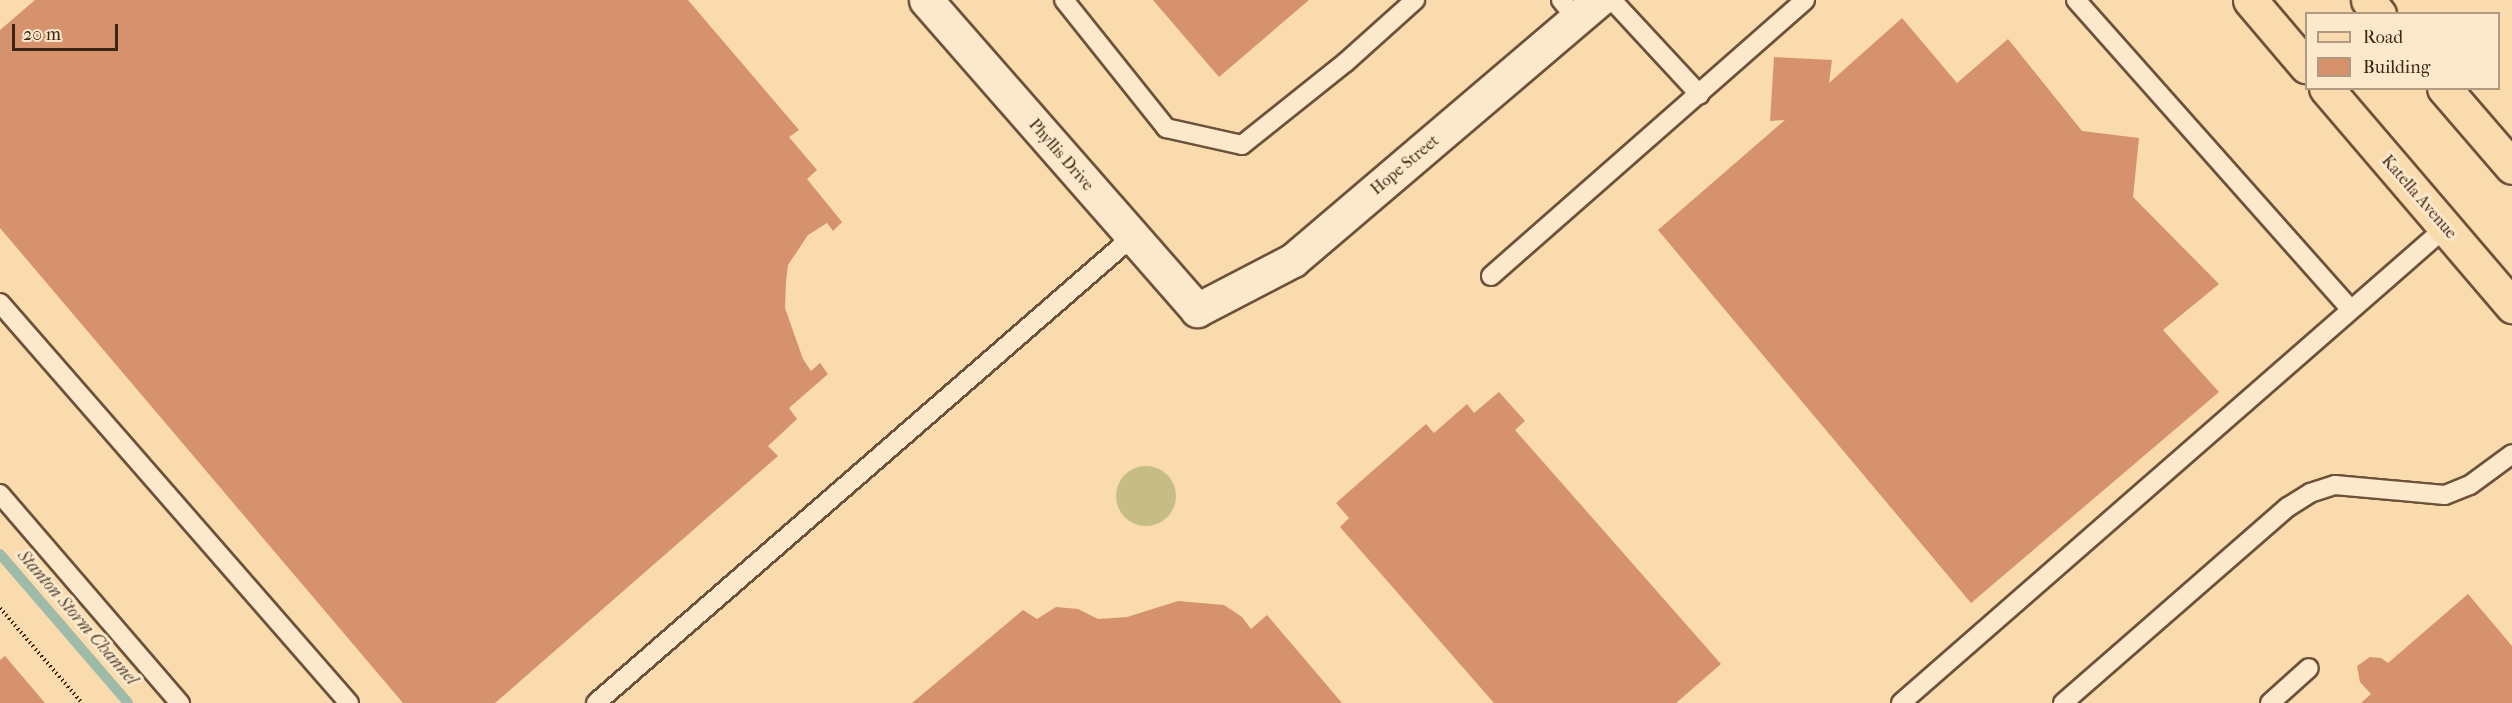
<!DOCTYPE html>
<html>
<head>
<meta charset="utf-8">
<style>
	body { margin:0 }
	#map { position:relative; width:2512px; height:703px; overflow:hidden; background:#fadbad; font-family:"IM FELL French Canon",serif }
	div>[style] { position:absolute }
	.green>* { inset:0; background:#c6bd84 }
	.round { border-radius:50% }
	.stream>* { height:10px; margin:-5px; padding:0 5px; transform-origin:5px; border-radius:5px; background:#9ebbaa }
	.building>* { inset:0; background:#d5926d }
	.path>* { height:4px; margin-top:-2px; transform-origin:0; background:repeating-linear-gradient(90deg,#3e2415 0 1.5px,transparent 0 4.5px) }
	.roads { filter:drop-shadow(2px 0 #6d523b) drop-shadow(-2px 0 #6d523b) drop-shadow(0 2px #6d523b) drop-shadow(0 -2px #6d523b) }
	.lane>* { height:18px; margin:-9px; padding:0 9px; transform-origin:9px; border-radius:9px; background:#fce8ca }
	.secondary>* { height:33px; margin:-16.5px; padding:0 16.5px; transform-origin:16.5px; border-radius:16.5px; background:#fce8ca }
	.primary>* { height:33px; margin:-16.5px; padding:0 16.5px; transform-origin:16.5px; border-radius:16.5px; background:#fadbad }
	span { translate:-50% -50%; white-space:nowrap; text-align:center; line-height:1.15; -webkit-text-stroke:6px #fce8ca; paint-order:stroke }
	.street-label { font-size:16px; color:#3e2415 }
	.water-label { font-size:18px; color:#564a3a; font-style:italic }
	.legend { position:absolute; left:2305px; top:12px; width:195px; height:78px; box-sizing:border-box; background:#fce8ca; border:2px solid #b09a82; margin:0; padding:8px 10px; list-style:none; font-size:18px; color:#3e2415 }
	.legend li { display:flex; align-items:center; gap:12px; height:30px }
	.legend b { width:30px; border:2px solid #b09a82 }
	.scale { position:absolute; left:12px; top:24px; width:106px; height:27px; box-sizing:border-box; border:3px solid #3e2415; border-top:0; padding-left:8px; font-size:18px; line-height:21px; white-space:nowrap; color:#3e2415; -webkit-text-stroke:4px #fce8ca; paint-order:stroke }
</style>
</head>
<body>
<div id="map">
	<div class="green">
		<i class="round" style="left:1116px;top:466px;width:60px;height:60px"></i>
	</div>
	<div class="stream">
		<i style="left:0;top:554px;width:196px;rotate:49.3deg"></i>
	</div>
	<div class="building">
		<i style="clip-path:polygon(35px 0,688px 0,799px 130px,789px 137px,817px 170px,807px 179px,842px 222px,833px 231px,827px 223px,808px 235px,788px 265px,786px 281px,785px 308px,803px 359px,811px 371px,820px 363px,828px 374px,789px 408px,797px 419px,768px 446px,778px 456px,495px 703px,403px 703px,0 228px,0 30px)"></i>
		<i style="clip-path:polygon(1153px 0,1309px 0,1219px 77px)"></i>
		<i style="clip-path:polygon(1902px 18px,1957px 83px,2008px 39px,2082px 131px,2139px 138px,2133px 197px,2219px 284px,2163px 330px,2219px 392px,1971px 603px,1658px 230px,1785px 120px,1770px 121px,1774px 57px,1832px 60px,1829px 83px)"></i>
		<i style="clip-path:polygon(1499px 392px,1525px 421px,1515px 430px,1721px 664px,1676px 703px,1494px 703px,1340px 527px,1349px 518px,1336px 503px,1426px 424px,1434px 433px,1467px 404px,1474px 413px)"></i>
		<i style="clip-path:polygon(2468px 594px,2512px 646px,2512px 703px,2361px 703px,2371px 694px,2360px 682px,2357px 666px,2370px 657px,2381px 658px,2388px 663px)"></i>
		<i style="clip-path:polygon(1178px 601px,1224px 605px,1242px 617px,1251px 629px,1267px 615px,1342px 703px,912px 703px,1023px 610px,1037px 619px,1056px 607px,1078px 609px,1098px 619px,1127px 617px)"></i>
		<i style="clip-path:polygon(5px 656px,45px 703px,0 703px,0 660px)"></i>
	</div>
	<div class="path">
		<i style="left:0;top:608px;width:125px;rotate:49.2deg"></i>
	</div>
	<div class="roads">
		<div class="lane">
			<i style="left:1064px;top:0;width:164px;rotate:51.4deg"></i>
			<i style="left:1166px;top:128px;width:78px;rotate:12.6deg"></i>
			<i style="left:1242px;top:145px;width:133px;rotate:-38.6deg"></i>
			<i style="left:1346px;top:62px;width:93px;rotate:-41.9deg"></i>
			<i style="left:1561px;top:0;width:25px;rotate:50deg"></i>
			<i style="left:1612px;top:0;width:129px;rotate:47.2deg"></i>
			<i style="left:2076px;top:0;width:414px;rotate:48.4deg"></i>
			<i style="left:1491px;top:276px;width:418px;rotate:-41.3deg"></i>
			<i style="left:0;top:303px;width:531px;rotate:48.9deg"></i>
			<i style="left:0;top:494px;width:276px;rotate:49.3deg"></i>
			<i style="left:596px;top:703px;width:710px;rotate:-41deg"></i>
			<i style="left:1901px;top:703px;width:722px;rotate:-41.13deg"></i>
			<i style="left:2063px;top:703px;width:298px;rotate:-41.1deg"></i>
			<i style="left:2288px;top:507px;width:26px;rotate:-32deg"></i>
			<i style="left:2310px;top:493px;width:26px;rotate:-18deg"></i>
			<i style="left:2335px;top:485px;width:110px;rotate:5.2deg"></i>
			<i style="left:2445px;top:495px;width:27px;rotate:-22deg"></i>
			<i style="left:2470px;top:485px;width:52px;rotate:-36.4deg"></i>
			<i style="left:2270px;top:703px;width:52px;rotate:-41.9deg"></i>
		</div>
		<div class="secondary">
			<i style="left:926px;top:0;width:412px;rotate:48.8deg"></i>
			<i style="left:1197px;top:310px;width:108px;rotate:-27.5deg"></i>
			<i style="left:1293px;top:260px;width:402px;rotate:-40.4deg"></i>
		</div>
		<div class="primary">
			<i style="left:2250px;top:0;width:87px;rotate:49.7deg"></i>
			<i style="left:2368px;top:0;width:18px;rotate:52deg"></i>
			<i style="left:2326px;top:88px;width:287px;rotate:49.5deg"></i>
			<i style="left:2444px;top:88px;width:104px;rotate:49.3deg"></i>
		</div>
	</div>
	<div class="street-label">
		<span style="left:1061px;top:155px;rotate:49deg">Phyllis Drive</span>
		<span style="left:1405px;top:165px;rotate:-40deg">Hope Street</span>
		<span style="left:2419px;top:197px;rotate:49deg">Katella Avenue</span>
	</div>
	<div class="water-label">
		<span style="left:77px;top:618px;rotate:49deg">Stanton Storm Channel</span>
	</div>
	<ul class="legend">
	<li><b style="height:8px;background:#fadbad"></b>Road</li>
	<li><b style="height:16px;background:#d5926d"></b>Building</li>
	</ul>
	<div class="scale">20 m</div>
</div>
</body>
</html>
